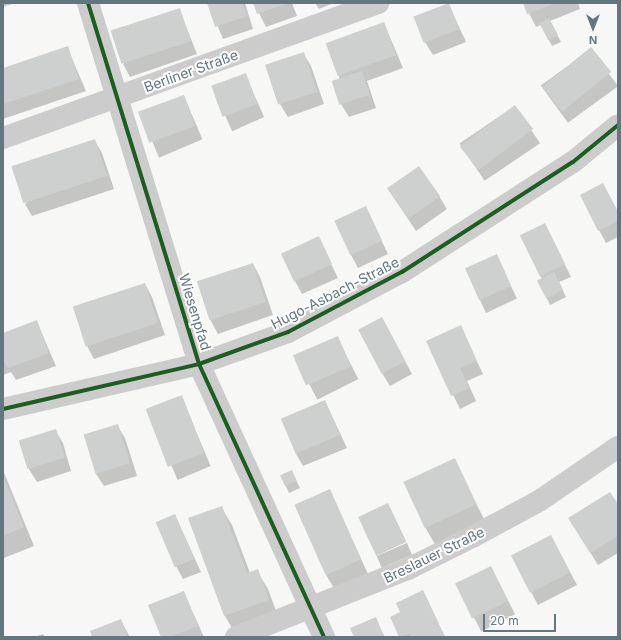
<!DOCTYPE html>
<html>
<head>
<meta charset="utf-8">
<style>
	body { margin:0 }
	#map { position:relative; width:621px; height:640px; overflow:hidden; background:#f7f7f6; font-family:Inter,sans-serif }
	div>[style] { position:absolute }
	.shadow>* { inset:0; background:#0003; transform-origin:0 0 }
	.building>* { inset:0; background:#ced0d0; transform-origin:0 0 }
	.minor>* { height:22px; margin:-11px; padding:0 11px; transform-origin:11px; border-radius:11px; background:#cccccd }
	.cycleway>* { height:4px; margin:-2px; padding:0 2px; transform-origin:2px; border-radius:2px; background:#1b5e20 }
	span { translate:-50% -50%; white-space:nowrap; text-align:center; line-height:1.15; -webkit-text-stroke:4px #fff; paint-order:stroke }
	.street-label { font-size:14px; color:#637780 }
	.frame { position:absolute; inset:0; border:4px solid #637780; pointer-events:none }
	.north { position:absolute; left:573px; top:8px; width:40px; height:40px; -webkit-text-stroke:3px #fff; paint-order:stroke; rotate:180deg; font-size:11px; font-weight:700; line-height:16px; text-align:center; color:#637780 }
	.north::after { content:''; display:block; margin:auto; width:14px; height:18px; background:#637780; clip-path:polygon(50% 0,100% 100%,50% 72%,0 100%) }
	.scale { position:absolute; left:483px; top:614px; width:73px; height:18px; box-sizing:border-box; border:2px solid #637780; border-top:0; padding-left:5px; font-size:12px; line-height:14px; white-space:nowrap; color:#637780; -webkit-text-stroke:3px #fff; paint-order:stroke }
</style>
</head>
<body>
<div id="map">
	<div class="shadow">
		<i style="clip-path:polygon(3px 3px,15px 3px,3px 7px)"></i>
		<i style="clip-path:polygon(208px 3px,245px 3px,253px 29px,223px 39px)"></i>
		<i style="clip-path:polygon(254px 3px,292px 3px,297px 16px,266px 27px)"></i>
		<i style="clip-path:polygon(315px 3px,334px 3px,319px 9px)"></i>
		<i style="clip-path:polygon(524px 3px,578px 3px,580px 9px,550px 21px,561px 42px,552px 46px,541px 25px,536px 27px)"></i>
		<i style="clip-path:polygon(449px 5px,466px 42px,433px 55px,425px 42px)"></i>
		<i style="clip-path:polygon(179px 9px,197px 54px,130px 77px,123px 64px)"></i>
		<i style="clip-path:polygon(384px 23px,403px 68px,367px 81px,376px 108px,349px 117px,341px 104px,339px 75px)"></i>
		<i style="clip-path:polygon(67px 47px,86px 91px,3px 119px,3px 69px)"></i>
		<i style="left:591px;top:49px;width:46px;height:62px;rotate:54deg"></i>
		<i style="clip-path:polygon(303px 53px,311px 66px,324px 104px,288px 117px,280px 104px)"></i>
		<i style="left:245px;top:74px;width:47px;height:35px;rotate:66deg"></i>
		<i style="left:184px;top:96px;width:47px;height:47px;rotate:67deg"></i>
		<i style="left:515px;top:106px;width:45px;height:67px;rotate:56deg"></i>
		<i style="clip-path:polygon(94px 140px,102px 153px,114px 189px,32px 216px,25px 204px)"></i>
		<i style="clip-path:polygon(603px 184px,618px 212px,618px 237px,606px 243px,599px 230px)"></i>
		<i style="clip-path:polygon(388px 189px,439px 196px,447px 209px,416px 231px)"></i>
		<i style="clip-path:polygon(365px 207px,388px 254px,358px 268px,351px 255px)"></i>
		<i style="clip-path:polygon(545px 224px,571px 277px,559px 282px,566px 297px,550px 305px,538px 280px,542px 279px,540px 275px)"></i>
		<i style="clip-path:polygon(318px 237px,338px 278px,302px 294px,295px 281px)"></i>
		<i style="left:497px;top:256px;width:47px;height:34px;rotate:65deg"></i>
		<i style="clip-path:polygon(253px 264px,260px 277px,273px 315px,218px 334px,211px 321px,198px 283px)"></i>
		<i style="clip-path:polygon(145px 284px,152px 297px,165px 335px,94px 359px,87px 346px,74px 308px)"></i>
		<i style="clip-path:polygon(37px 322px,56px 366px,16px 380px,11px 372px,3px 375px,3px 334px)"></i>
		<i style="clip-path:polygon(460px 327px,483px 374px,467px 381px,476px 401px,460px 409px,427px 342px)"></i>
		<i style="clip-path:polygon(389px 331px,412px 374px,390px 386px,382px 373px)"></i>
		<i style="left:337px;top:337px;width:47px;height:46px;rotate:63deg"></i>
		<i style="left:181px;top:396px;width:76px;height:36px;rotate:67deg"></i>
		<i style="clip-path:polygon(325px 401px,347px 448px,303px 466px,296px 454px)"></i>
		<i style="clip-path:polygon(117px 425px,125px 438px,137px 476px,104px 486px,96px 474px)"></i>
		<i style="clip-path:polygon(55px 430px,63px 443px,71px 471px,37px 482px,29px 469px)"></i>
		<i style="clip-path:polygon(454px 459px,486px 523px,436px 546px,425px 527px)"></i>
		<i style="clip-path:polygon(3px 470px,34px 546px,4px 558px,3px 556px)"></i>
		<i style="clip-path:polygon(281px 476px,295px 478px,300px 488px,289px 493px)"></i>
		<i style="clip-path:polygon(329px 491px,370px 578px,337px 593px,326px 575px)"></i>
		<i style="clip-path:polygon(388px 504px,406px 541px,376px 554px)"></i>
		<i style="clip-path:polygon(618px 506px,618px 553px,598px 565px,577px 531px)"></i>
		<i style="clip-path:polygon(221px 507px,232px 525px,250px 573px,257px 571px,268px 589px,279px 619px,236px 635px,225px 616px,190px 518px)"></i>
		<i style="clip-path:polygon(175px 515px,201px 572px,183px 579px,176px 566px)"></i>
		<i style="left:407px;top:543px;width:13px;height:33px;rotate:67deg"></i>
		<i style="clip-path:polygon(558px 549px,577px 585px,538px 605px,531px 592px)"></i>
		<i style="left:491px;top:567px;width:53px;height:38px;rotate:63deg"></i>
		<i style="clip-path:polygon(423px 591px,445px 637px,400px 637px,391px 617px,402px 612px)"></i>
		<i style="clip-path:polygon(184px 593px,204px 637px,162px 637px)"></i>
		<i style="clip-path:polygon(375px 619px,385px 637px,355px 637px)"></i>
		<i style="clip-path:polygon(121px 621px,130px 637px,93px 637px)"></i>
		<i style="clip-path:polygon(43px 634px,45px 637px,34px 637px)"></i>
	</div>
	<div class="building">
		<i style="clip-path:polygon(207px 3px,242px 3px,247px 16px,215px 27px)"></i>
		<i style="clip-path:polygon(253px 3px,289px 3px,257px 14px)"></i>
		<i style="left:449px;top:3px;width:28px;height:38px;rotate:69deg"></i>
		<i style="clip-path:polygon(523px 3px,556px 3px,527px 14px)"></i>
		<i style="left:180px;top:8px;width:35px;height:73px;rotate:72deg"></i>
		<i style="left:549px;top:18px;width:19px;height:11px;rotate:62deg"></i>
		<i style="left:384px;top:22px;width:35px;height:62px;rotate:70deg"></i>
		<i style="clip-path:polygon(68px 46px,79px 79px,3px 104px,3px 68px)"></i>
		<i style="left:591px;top:47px;width:32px;height:63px;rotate:51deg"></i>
		<i style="left:304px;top:52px;width:42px;height:41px;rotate:72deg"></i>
		<i style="left:362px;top:71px;width:25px;height:32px;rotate:72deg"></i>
		<i style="left:246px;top:73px;width:33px;height:37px;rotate:70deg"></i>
		<i style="left:184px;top:95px;width:33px;height:49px;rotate:70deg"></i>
		<i style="left:515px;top:105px;width:30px;height:69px;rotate:53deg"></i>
		<i style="left:95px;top:139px;width:39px;height:88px;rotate:72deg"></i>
		<i style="left:419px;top:166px;width:37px;height:39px;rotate:55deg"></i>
		<i style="clip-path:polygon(603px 183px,618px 212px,618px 221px,598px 231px,580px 195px)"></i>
		<i style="left:366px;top:206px;width:38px;height:35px;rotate:65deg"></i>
		<i style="left:545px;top:223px;width:46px;height:28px;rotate:64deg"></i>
		<i style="left:319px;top:236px;width:31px;height:42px;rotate:65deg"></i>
		<i style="left:497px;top:254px;width:35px;height:35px;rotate:66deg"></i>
		<i style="left:253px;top:263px;width:41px;height:59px;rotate:72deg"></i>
		<i style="left:554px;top:272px;width:20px;height:19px;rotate:63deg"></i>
		<i style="left:145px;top:283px;width:42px;height:76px;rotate:72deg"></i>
		<i style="left:382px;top:317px;width:50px;height:27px;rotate:62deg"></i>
		<i style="clip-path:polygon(37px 320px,49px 353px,8px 368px,3px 360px,3px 333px)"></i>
		<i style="clip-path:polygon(461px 325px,477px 361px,460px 368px,469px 388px,451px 396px,426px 341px)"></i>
		<i style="left:338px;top:336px;width:33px;height:49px;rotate:67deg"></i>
		<i style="left:182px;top:395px;width:62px;height:39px;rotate:69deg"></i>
		<i style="left:325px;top:400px;width:38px;height:48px;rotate:67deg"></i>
		<i style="left:118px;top:424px;width:41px;height:36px;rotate:73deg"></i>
		<i style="left:56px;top:429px;width:30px;height:39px;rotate:73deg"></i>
		<i style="left:455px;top:458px;width:51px;height:57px;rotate:65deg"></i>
		<i style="left:292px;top:470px;width:12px;height:13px;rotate:66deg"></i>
		<i style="clip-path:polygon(3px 475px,24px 527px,3px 536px)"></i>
		<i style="left:330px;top:489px;width:77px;height:39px;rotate:66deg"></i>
		<i style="clip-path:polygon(610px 492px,618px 504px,618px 536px,590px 553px,568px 518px)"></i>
		<i style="left:388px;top:503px;width:43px;height:33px;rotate:65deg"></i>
		<i style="clip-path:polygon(222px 506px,247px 573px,258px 569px,269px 600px,224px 616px,188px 518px)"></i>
		<i style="left:175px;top:514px;width:49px;height:21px;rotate:67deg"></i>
		<i style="left:551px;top:535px;width:42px;height:45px;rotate:63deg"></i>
		<i style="left:491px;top:566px;width:39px;height:40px;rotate:64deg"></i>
		<i style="clip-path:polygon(423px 590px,445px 637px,411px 637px,410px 634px,399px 637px,390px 617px,400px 612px,396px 603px)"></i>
		<i style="clip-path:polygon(184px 591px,198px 626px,169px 637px,161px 637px,148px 605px)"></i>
		<i style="clip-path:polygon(376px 617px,384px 637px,354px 637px,350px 628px)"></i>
		<i style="clip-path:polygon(121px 619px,128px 637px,92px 637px,90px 631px)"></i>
	</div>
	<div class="minor">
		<i style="left:88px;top:3px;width:378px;rotate:72.9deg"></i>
		<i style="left:199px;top:364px;width:300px;rotate:65.4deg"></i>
		<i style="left:3px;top:138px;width:399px;rotate:-19.8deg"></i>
		<i style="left:3px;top:409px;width:201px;rotate:-12.9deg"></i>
		<i style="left:199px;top:364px;width:95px;rotate:-19.8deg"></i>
		<i style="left:288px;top:332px;width:129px;rotate:-27.8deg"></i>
		<i style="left:402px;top:272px;width:203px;rotate:-32.8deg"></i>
		<i style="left:573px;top:162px;width:58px;rotate:-39.4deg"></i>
		<i style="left:236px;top:637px;width:185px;rotate:-21.6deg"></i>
		<i style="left:408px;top:569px;width:74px;rotate:-26.6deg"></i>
		<i style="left:474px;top:536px;width:74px;rotate:-28.3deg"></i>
		<i style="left:539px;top:501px;width:96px;rotate:-34.4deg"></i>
	</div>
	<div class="cycleway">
		<i style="left:88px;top:3px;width:378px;rotate:72.9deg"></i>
		<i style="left:199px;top:364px;width:300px;rotate:65.4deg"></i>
		<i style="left:3px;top:409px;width:201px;rotate:-12.9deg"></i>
		<i style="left:199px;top:364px;width:95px;rotate:-19.8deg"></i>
		<i style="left:288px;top:332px;width:129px;rotate:-27.8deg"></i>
		<i style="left:402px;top:272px;width:203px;rotate:-32.8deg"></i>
		<i style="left:573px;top:162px;width:58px;rotate:-39.4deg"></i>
	</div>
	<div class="street-label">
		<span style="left:191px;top:71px;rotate:-20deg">Berliner Straße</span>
		<span style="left:335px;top:293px;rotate:-27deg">Hugo-Asbach-Straße</span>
		<span style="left:195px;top:312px;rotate:73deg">Wiesenpfad</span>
		<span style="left:434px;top:555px;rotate:-26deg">Breslauer Straße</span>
	</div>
	<div class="frame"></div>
	<div class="north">N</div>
	<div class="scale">20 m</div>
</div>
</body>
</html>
